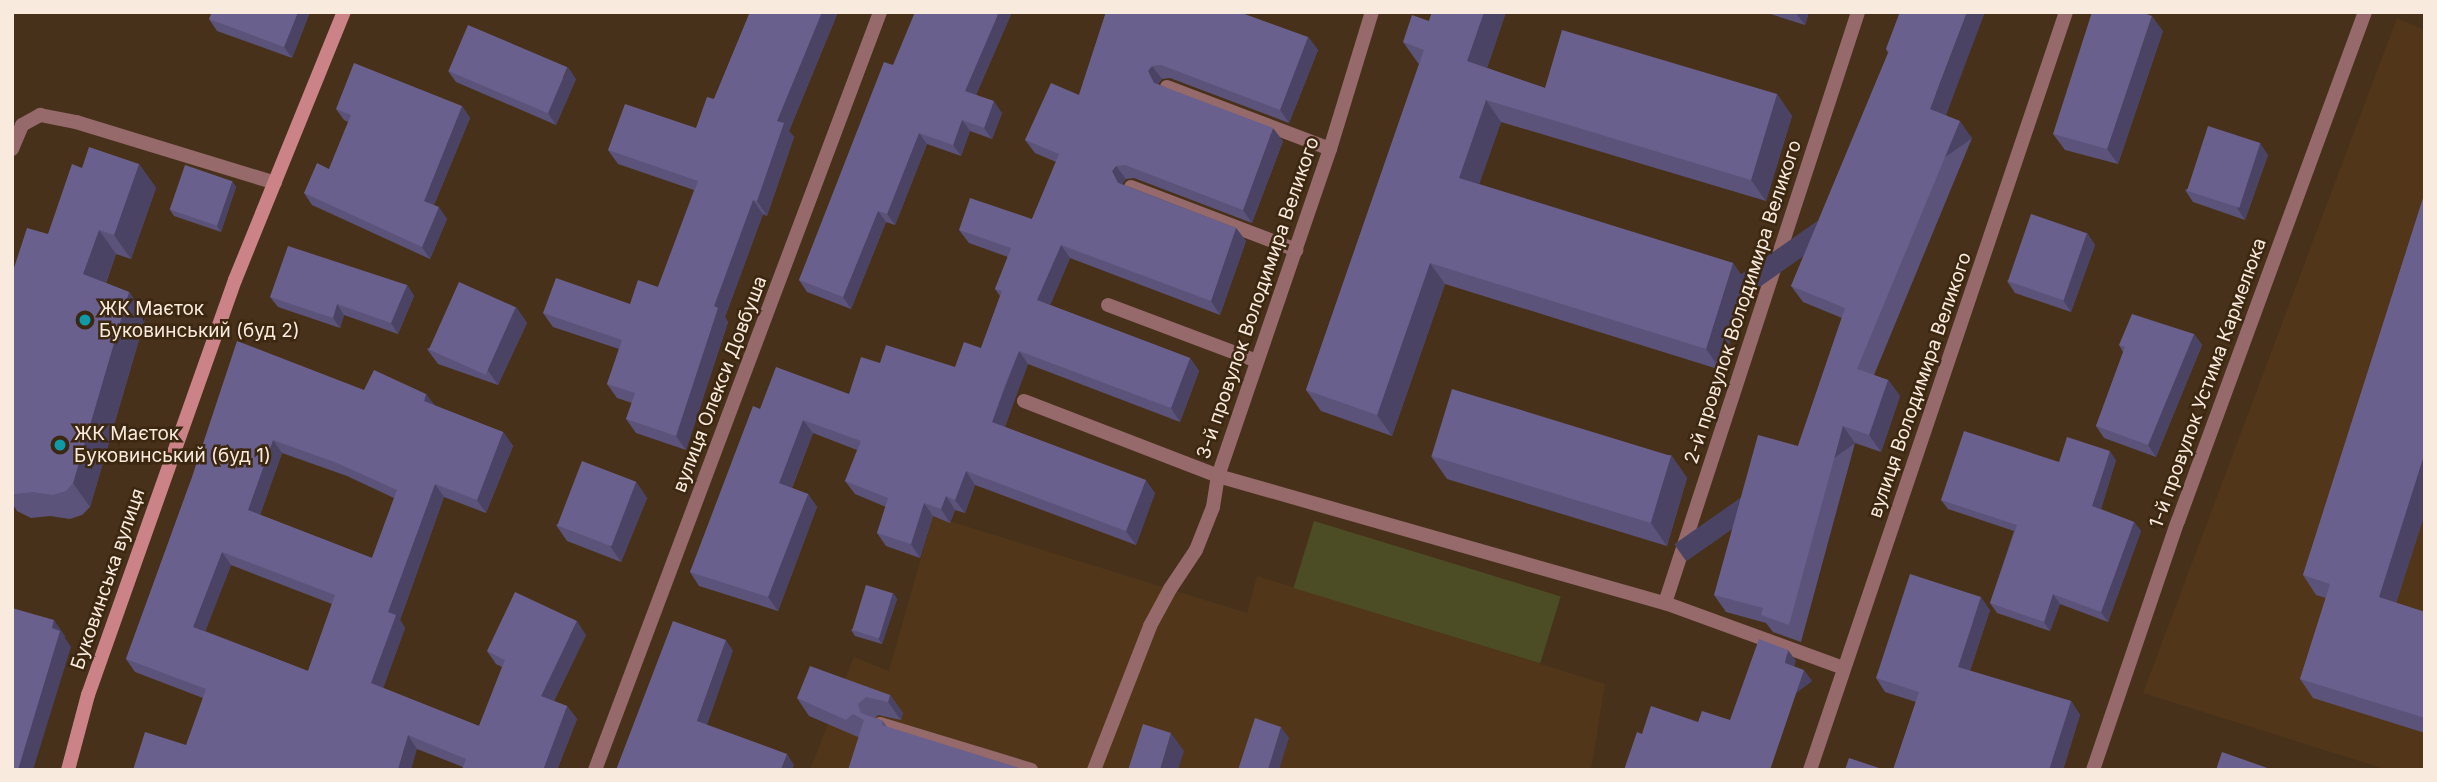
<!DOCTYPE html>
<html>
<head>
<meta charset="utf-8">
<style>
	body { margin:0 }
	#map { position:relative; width:2437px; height:782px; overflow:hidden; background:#47311b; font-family:Inter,sans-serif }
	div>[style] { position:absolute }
	.built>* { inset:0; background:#51361a }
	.green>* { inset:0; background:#4c4d24; transform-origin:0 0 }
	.lane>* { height:14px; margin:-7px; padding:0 7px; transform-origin:7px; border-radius:7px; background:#96696b }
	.street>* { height:14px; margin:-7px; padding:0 7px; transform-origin:7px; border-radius:7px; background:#96696b }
	.secondary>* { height:14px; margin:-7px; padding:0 7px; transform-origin:7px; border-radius:7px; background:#cb8387 }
	.wall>* { inset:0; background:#5b5379 }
	.shaded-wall>* { inset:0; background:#4a4363; transform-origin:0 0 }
	.building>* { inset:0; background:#6a608d; transform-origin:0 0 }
	.dots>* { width:19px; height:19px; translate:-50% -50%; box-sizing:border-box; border:4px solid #3c2711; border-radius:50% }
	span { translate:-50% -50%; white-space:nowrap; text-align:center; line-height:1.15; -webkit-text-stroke:5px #3c2711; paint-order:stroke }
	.street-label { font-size:19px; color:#f8eadc }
	.poi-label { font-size:19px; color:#f8eadc }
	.left { translate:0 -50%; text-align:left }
	.frame { position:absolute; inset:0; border:14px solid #f8eadc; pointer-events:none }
</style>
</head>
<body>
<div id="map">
	<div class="built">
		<i style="clip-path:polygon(2397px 18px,2425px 30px,2425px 770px,2388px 770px,2143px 693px)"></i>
		<i style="clip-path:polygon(933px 516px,1247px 613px,1257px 576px,1605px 684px,1591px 770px,810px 770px,854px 657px,889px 671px)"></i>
	</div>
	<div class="green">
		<i style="left:1314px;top:521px;width:258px;height:70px;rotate:17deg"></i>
	</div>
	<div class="lane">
		<i style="left:1167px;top:87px;width:174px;rotate:20.8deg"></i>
		<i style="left:12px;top:149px;width:26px;rotate:-67deg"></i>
		<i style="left:22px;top:125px;width:21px;rotate:-29deg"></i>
		<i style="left:40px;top:115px;width:37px;rotate:11deg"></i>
		<i style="left:76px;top:122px;width:208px;rotate:17deg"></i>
		<i style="left:1131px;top:187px;width:177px;rotate:20.9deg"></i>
		<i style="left:1108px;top:305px;width:159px;rotate:20.6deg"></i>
		<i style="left:1024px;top:401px;width:208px;rotate:21.1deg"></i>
		<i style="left:1665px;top:603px;width:190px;rotate:20deg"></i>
		<i style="left:880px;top:724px;width:158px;rotate:16.9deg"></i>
		<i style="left:1094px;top:770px;width:155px;rotate:-68.7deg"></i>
		<i style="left:1150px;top:626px;width:42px;rotate:-61.6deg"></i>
	</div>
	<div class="street">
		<i style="left:1218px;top:476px;width:465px;rotate:15.9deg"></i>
		<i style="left:1665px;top:603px;width:622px;rotate:-71.91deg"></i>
		<i style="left:1170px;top:589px;width:47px;rotate:-56.3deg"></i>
		<i style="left:1196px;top:550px;width:46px;rotate:-68.4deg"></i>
		<i style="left:1213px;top:507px;width:31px;rotate:-81deg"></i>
		<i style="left:1218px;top:476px;width:346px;rotate:-71.1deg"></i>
		<i style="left:1330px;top:149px;width:143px;rotate:-73deg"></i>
		<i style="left:595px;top:770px;width:810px;rotate:-69.39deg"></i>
		<i style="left:1810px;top:770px;width:800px;rotate:-71.34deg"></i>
		<i style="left:2093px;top:770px;width:263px;rotate:-71.2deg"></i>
		<i style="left:2178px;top:521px;width:542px;rotate:-69.83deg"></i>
	</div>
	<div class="secondary">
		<i style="left:68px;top:770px;width:78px;rotate:-75.1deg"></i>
		<i style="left:88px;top:695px;width:440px;rotate:-70.5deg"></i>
		<i style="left:235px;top:280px;width:289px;rotate:-67.9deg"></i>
	</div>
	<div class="wall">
		<i style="clip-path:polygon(310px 12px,292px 58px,217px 31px,209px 19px)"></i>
		<i style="clip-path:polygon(750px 12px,838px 12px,789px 131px,794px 137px,767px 216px,763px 214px,725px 317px,728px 322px,686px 450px,636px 433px,626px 419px,632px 403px,617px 398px,607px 384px,619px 349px,553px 327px,543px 313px,630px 304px,658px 287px,694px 190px,618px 164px,608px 150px,696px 128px,714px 99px)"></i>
		<i style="clip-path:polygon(1012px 12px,976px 95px,1002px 113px,992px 139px,970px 131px,961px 156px,927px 144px,895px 225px,886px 222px,851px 309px,807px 292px,799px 280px,893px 65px)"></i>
		<i style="clip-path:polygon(1106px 12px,1308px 37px,1318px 50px,1289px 123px,1170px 78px,1162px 79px,1158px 84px,1283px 141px,1252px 223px,1134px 178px,1126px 179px,1122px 184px,1236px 228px,1246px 241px,1220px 315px,1070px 258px,1050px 305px,1190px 358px,1199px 371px,1180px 422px,1028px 364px,1015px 398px,1005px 427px,1155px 493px,1136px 545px,975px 485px,965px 513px,955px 510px,950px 523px,933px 516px,920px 558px,886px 546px,877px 533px,886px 507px,855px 494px,845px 481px,857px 450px,813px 433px,792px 488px,808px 494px,817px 507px,778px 611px,699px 586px,690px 572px,760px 409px,849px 394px,880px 363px,955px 367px,981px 348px,1000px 296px,995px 289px,1008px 257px,969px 243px,959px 230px,1032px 219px,1056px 162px,1035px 153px,1025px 140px,1079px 95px)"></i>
		<i style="clip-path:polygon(1432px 12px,1506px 12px,1487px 68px,1545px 88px,1777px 94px,1792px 116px,1766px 201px,1501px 122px,1479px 184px,1733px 263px,1748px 285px,1721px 370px,1445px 284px,1392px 436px,1321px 411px,1306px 390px,1419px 64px,1418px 63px,1403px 42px,1429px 21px)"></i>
		<i style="clip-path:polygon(1764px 12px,1809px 12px,1805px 25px)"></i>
		<i style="clip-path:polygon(1900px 12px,1946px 115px,1972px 138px,1874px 375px,1888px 380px,1900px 396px,1881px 452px,1855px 443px,1801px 642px,1773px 632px,1766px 623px,1726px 612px,1714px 595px,1798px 446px,1842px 318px,1803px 302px,1791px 286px,1888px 53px,1886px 49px)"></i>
		<i style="clip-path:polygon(2163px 31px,2118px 164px,2065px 150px,2053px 134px)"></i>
		<i style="clip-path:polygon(448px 71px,576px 79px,556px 125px,456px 82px)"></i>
		<i style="clip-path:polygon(462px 106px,470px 118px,434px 205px,447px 219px,430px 259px,312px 205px,304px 193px,329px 169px,348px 122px,344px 120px,336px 109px)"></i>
		<i style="clip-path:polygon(2268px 155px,2245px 220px,2193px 202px,2185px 190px)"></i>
		<i style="clip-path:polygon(139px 164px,156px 188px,131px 259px,116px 254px,106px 283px,129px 292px,146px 316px,90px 507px,82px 515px,70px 519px,50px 516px,31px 518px,17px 511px,12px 503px,12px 274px,48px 234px,82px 168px)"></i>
		<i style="clip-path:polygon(232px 181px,236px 187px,221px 232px,174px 216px,170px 210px)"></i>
		<i style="clip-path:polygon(2425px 192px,2425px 513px,2396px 603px,2425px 612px,2425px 733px,2313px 698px,2300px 679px,2326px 598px,2316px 595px,2303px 575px)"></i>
		<i style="clip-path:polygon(2087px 233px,2095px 245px,2071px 312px,2015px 293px,2007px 281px)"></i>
		<i style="clip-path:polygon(407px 285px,414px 296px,398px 334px,344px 315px,340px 328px,278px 307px,270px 297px)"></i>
		<i style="clip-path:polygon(516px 307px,527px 323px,498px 385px,438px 364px,427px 349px)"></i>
		<i style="clip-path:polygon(2194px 334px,2202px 345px,2156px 457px,2104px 438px,2096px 426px,2123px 352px,2119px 345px)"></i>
		<i style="clip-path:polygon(evenodd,364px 390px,426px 394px,435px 406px,503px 432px,513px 446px,486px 513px,444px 497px,400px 620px,405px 628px,383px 688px,479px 726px,502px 667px,496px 664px,487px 651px,586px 635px,554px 701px,567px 706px,577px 719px,557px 770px,462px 770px,463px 767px,417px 749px,203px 698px,135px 672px,126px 659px,191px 480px,364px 390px,282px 453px,347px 476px,394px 498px,372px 558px,260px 515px,282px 453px,364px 390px,231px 565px,332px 604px,308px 671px,205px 631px,231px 565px)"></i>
		<i style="clip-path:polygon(1671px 455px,1687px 478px,1667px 546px,1447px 479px,1431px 456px)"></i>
		<i style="clip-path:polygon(2116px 460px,2101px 509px,2134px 522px,2141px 531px,2108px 622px,2060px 604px,2050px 631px,1997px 613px,1990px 603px,2014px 531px,1948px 509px,1941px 500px,2059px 462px)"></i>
		<i style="clip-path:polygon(636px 482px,647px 498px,621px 562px,567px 541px,556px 525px)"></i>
		<i style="clip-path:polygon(893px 593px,897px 599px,882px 644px,855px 636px,851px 630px)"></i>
		<i style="clip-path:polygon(1990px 610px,1970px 671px,2071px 701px,2080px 715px,2063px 770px,1893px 770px,1916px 702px,1885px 692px,1876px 678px)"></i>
		<i style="clip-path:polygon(890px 695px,903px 713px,901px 720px,878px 715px,875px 718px,883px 721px,887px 727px,858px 737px,809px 716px,797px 698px)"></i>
	</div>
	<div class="shaded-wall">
		<i style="clip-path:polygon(298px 12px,310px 12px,292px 58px,284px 47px)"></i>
		<i style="clip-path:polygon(822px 12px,838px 12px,789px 131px,794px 137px,767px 216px,757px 201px,777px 121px)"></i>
		<i style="clip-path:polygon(999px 12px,1012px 12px,973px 102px,965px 91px)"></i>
		<i style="clip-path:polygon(1484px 12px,1506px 12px,1482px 82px,1467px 61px)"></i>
		<i style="clip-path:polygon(1795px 12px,1809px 12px,1805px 25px)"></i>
		<i style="clip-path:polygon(1967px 12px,1985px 12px,1942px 126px,1930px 109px)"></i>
		<i style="clip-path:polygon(2152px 16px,2163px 31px,2118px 164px,2107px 149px)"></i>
		<i style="clip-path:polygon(1308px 37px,1318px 50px,1289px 123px,1280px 110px)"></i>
		<i style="clip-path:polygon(1152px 66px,1162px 79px,1158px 84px,1154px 83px,1148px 71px)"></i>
		<i style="clip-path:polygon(568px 67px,576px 79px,556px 125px,548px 113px)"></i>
		<i style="clip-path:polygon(1777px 94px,1792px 116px,1766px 201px,1751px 180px)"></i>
		<i style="clip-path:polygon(1486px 100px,1501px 122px,1474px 199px,1459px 178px)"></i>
		<i style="clip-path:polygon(994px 101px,1002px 113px,992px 139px,984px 128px)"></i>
		<i style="clip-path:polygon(462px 106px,470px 118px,431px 212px,424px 201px)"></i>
		<i style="clip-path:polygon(962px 120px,970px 131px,961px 156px,953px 145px)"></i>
		<i style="left:1960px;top:121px;width:21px;height:269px;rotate:55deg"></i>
		<i style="clip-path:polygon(1273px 128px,1283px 141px,1252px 223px,1243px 210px)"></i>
		<i style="clip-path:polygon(919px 133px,927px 144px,895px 225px,887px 214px)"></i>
		<i style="clip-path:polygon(2260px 143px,2268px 155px,2245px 220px,2237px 208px)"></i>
		<i style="clip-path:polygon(139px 164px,156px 188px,131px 259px,114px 235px)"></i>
		<i style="clip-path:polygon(1116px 166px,1126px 179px,1122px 184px,1118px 183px,1112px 171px)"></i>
		<i style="clip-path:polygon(232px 181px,236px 187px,221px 232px,217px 226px)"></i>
		<i style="clip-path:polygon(753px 200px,763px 214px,725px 317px,728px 322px,686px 450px,676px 436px,714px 306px)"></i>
		<i style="clip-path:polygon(439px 207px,447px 219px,430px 259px,422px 247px)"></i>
		<i style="clip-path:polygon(878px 211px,886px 222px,851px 309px,843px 297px)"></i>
		<i style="clip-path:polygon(1236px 228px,1246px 241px,1220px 315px,1211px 301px)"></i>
		<i style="clip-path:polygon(99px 230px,116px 254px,100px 298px,83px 274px)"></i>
		<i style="clip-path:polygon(2087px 233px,2095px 245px,2071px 312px,2063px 300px)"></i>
		<i style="clip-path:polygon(1061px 245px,1070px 258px,1046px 314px,1037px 300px)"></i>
		<i style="clip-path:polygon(1430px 263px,1445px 284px,1392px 436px,1377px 415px)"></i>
		<i style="clip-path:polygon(1733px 263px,1748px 285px,1721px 370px,1706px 349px)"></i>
		<i style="clip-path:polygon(407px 285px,414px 296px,398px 334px,391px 323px)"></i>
		<i style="clip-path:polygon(129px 292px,146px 316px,90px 507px,73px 483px)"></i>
		<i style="clip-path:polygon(337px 304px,344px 315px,340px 328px,333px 318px)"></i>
		<i style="clip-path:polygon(516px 307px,527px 323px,498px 385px,487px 369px)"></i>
		<i style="clip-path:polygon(2194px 334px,2202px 345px,2156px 457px,2148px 445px)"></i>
		<i style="clip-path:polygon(1019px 351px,1028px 364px,1002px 435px,992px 422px)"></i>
		<i style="clip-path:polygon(1190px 358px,1199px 371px,1180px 422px,1171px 408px)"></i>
		<i style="clip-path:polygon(1888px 380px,1900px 396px,1881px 452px,1869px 435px)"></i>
		<i style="clip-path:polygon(426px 394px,436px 407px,424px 401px)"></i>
		<i style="clip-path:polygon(803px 420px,813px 433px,788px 497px,779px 483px)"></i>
		<i style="left:1843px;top:426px;width:21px;height:206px;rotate:55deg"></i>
		<i style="clip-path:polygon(503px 432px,513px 446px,486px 513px,477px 500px)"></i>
		<i style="clip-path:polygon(273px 440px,282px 453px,257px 523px,248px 510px)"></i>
		<i style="clip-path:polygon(2110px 451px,2116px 460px,2099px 515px,2092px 506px)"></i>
		<i style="clip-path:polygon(2425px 452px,2425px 513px,2392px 616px,2379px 597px)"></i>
		<i style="clip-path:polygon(1671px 455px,1687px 478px,1667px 546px,1651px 523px)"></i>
		<i style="clip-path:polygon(966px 471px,975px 485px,965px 513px,955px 500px)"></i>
		<i style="clip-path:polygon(1146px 480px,1155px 493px,1136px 545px,1126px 531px)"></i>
		<i style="clip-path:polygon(636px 482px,647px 498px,621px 562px,610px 546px)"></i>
		<i style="clip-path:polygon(435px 484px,444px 497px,400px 620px,405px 628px,380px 697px,371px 683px,388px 612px)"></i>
		<i style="clip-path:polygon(808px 494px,817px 507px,778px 611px,768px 597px)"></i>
		<i style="clip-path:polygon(946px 496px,955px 510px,950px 523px,941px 509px)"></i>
		<i style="clip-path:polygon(924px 503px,933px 516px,920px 558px,911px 544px)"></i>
		<i style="clip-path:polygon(2134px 522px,2141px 531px,2108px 622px,2101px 612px)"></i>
		<i style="clip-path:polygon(222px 552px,231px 565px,202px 640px,193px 627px)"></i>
		<i style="clip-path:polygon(893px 593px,897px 599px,882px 644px,878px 638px)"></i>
		<i style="clip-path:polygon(2053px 594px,2060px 604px,2050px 631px,2044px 622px)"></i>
		<i style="clip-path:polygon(1981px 597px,1990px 610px,1967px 680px,1958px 667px)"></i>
		<i style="clip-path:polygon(54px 620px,65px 636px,65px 638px,71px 647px,33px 770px,18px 770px)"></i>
		<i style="clip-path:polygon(577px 621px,586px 635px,550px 709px,541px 696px)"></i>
		<i style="clip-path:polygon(726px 640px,733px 651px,705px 731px,697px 721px)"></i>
		<i style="clip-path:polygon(1788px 650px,1796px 661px,1792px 674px,1785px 663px)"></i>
		<i style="left:1804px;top:670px;width:14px;height:106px;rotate:54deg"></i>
		<i style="clip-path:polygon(890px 695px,903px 713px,901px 720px,888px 702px)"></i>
		<i style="clip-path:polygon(2071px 701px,2080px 715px,2063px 770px,2049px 770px)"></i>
		<i style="clip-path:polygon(567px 706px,577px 719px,557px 770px,543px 770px)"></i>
		<i style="clip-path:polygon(1281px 727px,1289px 738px,1279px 770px,1268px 770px)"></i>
		<i style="clip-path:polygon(1171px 733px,1184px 751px,1178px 770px,1160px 770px)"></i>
		<i style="clip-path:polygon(408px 735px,417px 749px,411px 770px,398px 770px)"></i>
		<i style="clip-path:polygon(787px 754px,794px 765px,792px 770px,781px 770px)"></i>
	</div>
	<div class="building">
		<i style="clip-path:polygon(212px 12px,298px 12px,284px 47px,209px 19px)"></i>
		<i style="clip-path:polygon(750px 12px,822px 12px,777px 121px,784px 123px,757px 201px,753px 200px,714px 306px,718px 308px,676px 436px,626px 419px,635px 393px,607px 384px,622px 340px,543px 313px,556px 278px,630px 304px,638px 280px,658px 287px,698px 181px,608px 150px,625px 104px,696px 128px,707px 97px,714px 99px)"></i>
		<i style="clip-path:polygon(915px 12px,999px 12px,965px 91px,994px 101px,984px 128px,962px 120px,953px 145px,919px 133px,887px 214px,878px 211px,843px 297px,799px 280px,884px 62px,893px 65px)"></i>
		<i style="clip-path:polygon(1106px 12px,1239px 12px,1308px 37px,1280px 110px,1161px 65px,1152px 66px,1148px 71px,1154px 83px,1273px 128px,1243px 210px,1125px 165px,1116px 166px,1112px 171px,1118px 183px,1236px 228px,1211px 301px,1061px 245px,1037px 300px,1190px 358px,1171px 408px,1019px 351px,1005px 385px,992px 422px,1146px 480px,1126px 531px,966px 471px,955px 500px,946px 496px,941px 509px,924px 503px,911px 544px,877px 533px,888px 498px,845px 481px,861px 441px,803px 420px,779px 483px,808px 494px,768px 597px,690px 572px,753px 406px,760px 409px,776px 367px,849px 394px,861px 357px,880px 363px,886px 345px,955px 367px,964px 342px,981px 348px,1002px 291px,995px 289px,1011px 248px,959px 230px,970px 198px,1032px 219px,1059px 154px,1025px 140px,1051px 83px,1079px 95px)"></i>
		<i style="clip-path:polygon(1432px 12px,1484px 12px,1467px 61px,1545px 88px,1562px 30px,1777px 94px,1751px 180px,1486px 100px,1459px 178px,1733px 263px,1706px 349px,1430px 263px,1377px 415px,1306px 390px,1424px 50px,1403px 42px,1412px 15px,1429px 21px)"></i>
		<i style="clip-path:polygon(1900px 12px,1967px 12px,1930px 109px,1960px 121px,1857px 369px,1888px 380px,1869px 435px,1843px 426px,1789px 625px,1761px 615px,1763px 608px,1714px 595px,1758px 435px,1798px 446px,1845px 308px,1791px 286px,1889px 51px,1886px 49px)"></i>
		<i style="clip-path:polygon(2092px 12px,2141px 12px,2152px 16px,2107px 149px,2053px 134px)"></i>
		<i style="left:468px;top:25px;width:108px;height:50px;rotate:23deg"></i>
		<i style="clip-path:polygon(354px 63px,462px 106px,424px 201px,439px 207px,422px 247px,304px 193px,317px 163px,329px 169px,351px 115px,336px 109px)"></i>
		<i style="left:2208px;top:126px;width:55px;height:68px;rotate:18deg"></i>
		<i style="clip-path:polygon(89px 147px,139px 164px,114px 235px,99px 230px,83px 274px,129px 292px,73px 483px,66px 491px,53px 495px,33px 492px,15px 494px,12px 492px,12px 274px,27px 228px,48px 234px,72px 164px,82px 168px)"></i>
		<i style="left:185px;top:165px;width:50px;height:47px;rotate:19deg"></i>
		<i style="clip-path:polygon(2425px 192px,2425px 452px,2379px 597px,2425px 612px,2425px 718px,2300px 679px,2330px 584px,2303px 575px)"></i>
		<i style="left:2031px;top:214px;width:59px;height:71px;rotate:19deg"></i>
		<i style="clip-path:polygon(288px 246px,407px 285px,391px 323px,337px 304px,333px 318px,270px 297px)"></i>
		<i style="left:459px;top:282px;width:62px;height:74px;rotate:24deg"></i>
		<i style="clip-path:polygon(2132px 314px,2194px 334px,2148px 445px,2096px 426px,2125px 347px,2119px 345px)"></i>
		<i style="clip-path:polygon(evenodd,237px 341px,364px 390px,374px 370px,426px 394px,424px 401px,503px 432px,477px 500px,435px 484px,388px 612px,396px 615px,371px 683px,479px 726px,505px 660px,487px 651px,515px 592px,577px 621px,541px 696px,567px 706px,543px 770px,462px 770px,466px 759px,408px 735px,398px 770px,133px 770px,145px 732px,186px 745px,206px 689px,126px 659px,191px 480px,237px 341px,273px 440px,337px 463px,397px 490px,372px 558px,248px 510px,273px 440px,237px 341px,222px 552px,335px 595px,308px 671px,193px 627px,222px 552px)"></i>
		<i style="left:1452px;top:389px;width:229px;height:70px;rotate:17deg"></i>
		<i style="clip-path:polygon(1964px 431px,2059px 462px,2067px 437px,2110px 451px,2092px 506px,2134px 522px,2101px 612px,2053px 594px,2044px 622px,1990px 603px,2017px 525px,1941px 500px)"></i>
		<i style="left:582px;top:461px;width:58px;height:69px;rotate:21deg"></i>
		<i style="clip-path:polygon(1910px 574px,1981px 597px,1958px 667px,2071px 701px,2049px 770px,1893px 770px,1919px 692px,1876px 678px)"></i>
		<i style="left:866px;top:585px;width:28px;height:47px;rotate:17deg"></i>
		<i style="clip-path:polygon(12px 608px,54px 620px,52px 628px,60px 631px,18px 770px,12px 770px)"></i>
		<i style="clip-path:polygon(673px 621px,726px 640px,697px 721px,787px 754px,781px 770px,616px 770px)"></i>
		<i style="clip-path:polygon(1759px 639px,1788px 650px,1785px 663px,1804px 670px,1770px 770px,1624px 770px,1637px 732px,1642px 734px,1651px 706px,1698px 722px,1702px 711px,1730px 720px)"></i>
		<i style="clip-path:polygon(810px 666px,890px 695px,888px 702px,866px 697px,858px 704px,861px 713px,883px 721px,882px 725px,1026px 770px,848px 770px,864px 720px,853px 714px,846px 720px,797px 698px)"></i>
		<i style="clip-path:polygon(1255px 718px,1281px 727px,1268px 770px,1238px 770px)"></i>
		<i style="clip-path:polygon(1143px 724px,1171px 733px,1160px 770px,1128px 770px)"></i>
		<i style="clip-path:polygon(2222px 752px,2273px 770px,2216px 770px)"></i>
		<i style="clip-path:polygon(1849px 758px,1885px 770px,1845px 770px)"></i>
	</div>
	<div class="dots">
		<i style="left:85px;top:320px;background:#0f9aa8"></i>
		<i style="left:60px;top:445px;background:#0f9aa8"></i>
	</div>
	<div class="street-label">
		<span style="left:1258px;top:298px;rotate:-71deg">3-й провулок Володимира Великого</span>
		<span style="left:1743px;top:302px;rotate:-72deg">2-й провулок Володимира Великого</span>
		<span style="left:2208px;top:383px;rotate:-70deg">1-й провулок Устима Кармелюка</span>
		<span style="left:720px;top:384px;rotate:-69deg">вулиця Олекси Довбуша</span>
		<span style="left:1920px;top:385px;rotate:-71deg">вулиця Володимира Великого</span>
		<span style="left:108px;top:579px;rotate:-71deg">Буковинська вулиця</span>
	</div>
	<div class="poi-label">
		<span class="left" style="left:99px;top:320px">ЖК Маєток<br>Буковинський (буд 2)</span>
		<span class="left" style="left:74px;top:445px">ЖК Маєток<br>Буковинський (буд 1)</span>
	</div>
	<div class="frame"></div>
</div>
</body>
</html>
